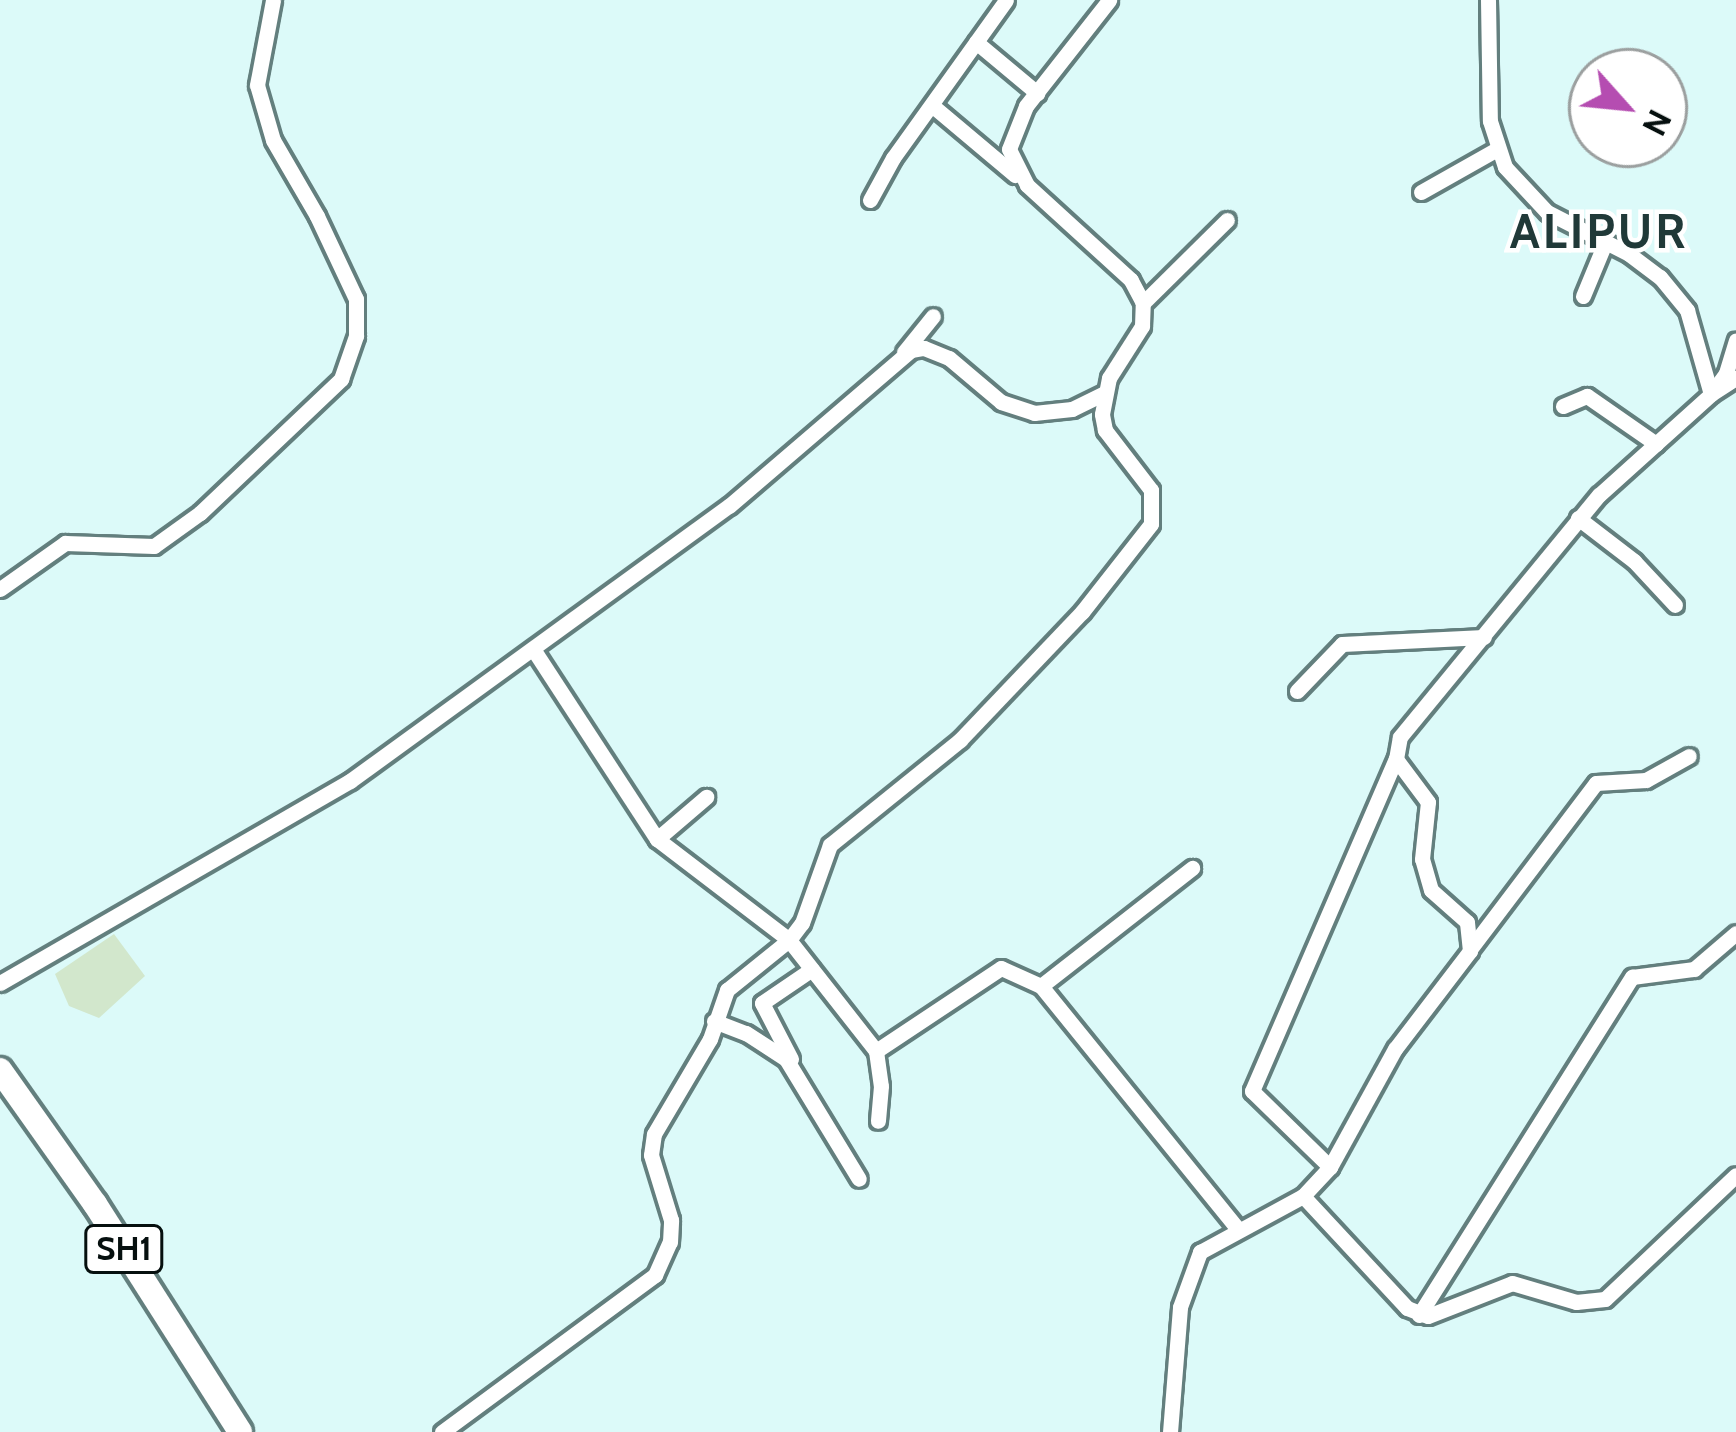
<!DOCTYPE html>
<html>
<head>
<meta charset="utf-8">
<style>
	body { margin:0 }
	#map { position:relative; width:1736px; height:1432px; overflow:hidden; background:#dcfaf9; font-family:Cabin,sans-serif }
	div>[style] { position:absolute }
	.green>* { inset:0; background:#d2e7cc }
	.roads { filter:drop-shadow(3px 0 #637f7e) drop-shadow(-3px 0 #637f7e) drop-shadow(0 3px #637f7e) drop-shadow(0 -3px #637f7e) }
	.street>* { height:15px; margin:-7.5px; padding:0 7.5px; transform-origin:7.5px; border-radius:7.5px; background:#fff }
	.primary>* { height:24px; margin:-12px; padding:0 12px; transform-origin:12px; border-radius:12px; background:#fff }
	span { translate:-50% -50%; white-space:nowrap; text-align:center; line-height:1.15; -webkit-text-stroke:9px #fff; paint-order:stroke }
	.shield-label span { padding:3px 9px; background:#fff; border:3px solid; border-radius:9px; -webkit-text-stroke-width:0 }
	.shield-label { font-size:33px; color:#06100f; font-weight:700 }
	.district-label { font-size:48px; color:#203938; font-weight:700; letter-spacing:3px }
	.north { position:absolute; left:1568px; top:48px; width:120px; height:120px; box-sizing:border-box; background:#fff; border:3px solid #9b9f9f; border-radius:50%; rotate:117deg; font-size:33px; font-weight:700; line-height:48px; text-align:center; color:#06100f }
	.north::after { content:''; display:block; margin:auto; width:42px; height:54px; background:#b54db1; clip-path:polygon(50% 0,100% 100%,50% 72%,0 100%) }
</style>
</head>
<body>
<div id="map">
	<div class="green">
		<i style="clip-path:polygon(114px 934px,145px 976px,99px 1018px,69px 1006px,55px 974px)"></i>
	</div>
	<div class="roads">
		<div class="street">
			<i style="left:1488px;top:0;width:121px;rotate:89.1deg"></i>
			<i style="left:1490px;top:121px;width:48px;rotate:71.9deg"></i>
			<i style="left:1505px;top:167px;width:62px;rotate:47deg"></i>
			<i style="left:1547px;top:212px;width:92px;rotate:27.1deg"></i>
			<i style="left:1629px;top:254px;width:39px;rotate:37deg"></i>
			<i style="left:1660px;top:277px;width:43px;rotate:50.7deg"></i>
			<i style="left:1687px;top:310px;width:87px;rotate:74.1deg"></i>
			<i style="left:1711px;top:394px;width:30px;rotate:-33deg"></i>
			<i style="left:976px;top:42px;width:80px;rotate:39.9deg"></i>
			<i style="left:934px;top:107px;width:106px;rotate:40deg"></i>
			<i style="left:1421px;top:192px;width:87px;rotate:-29.5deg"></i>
			<i style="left:870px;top:200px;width:48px;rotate:-61.3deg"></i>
			<i style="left:893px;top:158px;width:194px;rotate:-54.4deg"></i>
			<i style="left:1583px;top:296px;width:57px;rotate:-67.5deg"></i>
			<i style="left:1143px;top:303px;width:118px;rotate:-44.7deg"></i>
			<i style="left:904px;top:352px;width:46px;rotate:-51.1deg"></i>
			<i style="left:1563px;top:406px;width:26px;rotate:-23deg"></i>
			<i style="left:1587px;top:396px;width:84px;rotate:34.8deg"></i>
			<i style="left:1578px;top:518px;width:71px;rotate:37.5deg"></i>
			<i style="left:1634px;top:561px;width:60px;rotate:47deg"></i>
			<i style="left:0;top:589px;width:80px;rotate:-35.3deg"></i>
			<i style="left:65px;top:543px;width:89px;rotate:1.9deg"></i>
			<i style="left:154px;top:546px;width:57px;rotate:-35.7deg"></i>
			<i style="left:200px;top:513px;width:195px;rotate:-43.5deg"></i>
			<i style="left:341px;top:379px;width:46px;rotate:-70.8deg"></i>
			<i style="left:356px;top:336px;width:37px;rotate:-90deg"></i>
			<i style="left:356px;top:299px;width:92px;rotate:-115.2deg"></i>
			<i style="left:317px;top:216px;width:88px;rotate:-120.1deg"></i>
			<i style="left:273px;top:140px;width:57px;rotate:-106.2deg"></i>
			<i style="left:257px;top:85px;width:86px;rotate:-79.3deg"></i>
			<i style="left:533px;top:649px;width:227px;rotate:56.9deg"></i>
			<i style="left:657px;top:839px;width:166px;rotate:37.4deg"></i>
			<i style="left:789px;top:940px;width:141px;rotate:51.9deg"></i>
			<i style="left:876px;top:1051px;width:150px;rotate:-33.6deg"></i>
			<i style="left:1001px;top:968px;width:44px;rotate:24.2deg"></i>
			<i style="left:1041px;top:986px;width:313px;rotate:51deg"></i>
			<i style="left:1297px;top:691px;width:65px;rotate:-46.2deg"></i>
			<i style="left:1342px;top:644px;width:142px;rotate:-2.8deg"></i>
			<i style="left:657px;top:839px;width:65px;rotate:-40.6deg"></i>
			<i style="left:1471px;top:948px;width:207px;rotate:-52.9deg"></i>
			<i style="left:1596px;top:783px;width:50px;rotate:-3.4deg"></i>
			<i style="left:1646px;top:780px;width:49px;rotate:-29.2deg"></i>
			<i style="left:0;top:983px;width:404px;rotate:-30deg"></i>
			<i style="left:350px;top:781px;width:468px;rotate:-36deg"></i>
			<i style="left:729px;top:506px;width:240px;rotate:-40.6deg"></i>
			<i style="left:911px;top:350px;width:13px;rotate:-9deg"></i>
			<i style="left:924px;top:348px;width:27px;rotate:22deg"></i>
			<i style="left:949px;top:358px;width:68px;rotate:40.2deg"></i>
			<i style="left:1001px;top:402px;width:35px;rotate:18deg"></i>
			<i style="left:1034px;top:413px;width:38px;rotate:-6deg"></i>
			<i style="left:1072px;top:409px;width:34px;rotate:-26deg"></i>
			<i style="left:1041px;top:986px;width:192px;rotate:-38deg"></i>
			<i style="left:714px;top:1021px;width:34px;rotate:21deg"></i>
			<i style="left:746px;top:1033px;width:48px;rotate:33deg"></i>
			<i style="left:786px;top:1059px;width:140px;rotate:58.7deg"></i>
			<i style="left:876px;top:1051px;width:35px;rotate:82deg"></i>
			<i style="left:881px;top:1086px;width:35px;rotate:95deg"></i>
			<i style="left:791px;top:1059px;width:63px;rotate:-117.4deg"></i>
			<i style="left:762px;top:1003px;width:60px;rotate:-34.2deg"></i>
			<i style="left:1330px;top:1167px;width:109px;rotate:-135.7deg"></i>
			<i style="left:1252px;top:1091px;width:362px;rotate:-66.6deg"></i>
			<i style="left:1303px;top:1196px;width:153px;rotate:47.1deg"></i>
			<i style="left:1407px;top:1308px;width:22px;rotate:21deg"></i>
			<i style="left:1428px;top:1316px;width:90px;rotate:-21.4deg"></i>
			<i style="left:1512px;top:1283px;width:67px;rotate:16.5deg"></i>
			<i style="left:1576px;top:1302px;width:29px;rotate:-6deg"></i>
			<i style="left:1605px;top:1299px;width:180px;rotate:-43.4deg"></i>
			<i style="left:1419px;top:1315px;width:400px;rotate:-57.8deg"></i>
			<i style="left:1632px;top:977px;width:63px;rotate:-7.4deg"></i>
			<i style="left:1694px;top:969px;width:55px;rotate:-40.6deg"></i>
			<i style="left:442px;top:1432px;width:265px;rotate:-36.4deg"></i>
			<i style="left:655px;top:1275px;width:36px;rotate:-66deg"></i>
			<i style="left:670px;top:1242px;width:22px;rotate:-87deg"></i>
			<i style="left:671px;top:1220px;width:68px;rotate:-107.1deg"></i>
			<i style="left:651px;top:1155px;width:21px;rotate:-82deg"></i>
			<i style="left:654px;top:1134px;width:110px;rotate:-59.5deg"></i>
			<i style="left:710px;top:1039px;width:52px;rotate:-70.9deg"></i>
			<i style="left:727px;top:990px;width:80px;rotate:-38.9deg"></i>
			<i style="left:789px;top:940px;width:21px;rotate:-53deg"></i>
			<i style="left:802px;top:923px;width:83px;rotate:-70.3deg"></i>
			<i style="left:830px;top:845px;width:167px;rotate:-38.9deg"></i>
			<i style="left:960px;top:740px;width:177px;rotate:-46.4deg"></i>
			<i style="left:1082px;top:612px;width:112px;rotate:-51.9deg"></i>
			<i style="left:1151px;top:524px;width:34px;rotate:-90deg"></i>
			<i style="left:1151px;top:490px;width:76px;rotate:-127.5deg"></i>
			<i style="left:1105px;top:430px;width:16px;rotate:-101deg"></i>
			<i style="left:1102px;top:414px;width:37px;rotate:-79deg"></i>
			<i style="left:1109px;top:378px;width:62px;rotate:-57.6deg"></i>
			<i style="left:1142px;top:326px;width:23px;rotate:-88deg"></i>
			<i style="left:1143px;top:303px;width:26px;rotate:-118deg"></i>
			<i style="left:1131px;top:280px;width:141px;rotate:-137.6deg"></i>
			<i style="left:1027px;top:185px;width:40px;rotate:-116.6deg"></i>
			<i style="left:1009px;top:149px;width:46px;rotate:-68.4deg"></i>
			<i style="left:1026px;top:106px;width:135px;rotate:-51.9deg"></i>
			<i style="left:1170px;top:1432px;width:125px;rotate:-85.4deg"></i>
			<i style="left:1180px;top:1307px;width:59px;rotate:-70deg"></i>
			<i style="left:1200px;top:1252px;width:117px;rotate:-28.5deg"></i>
			<i style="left:1303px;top:1196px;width:40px;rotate:-47deg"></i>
			<i style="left:1330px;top:1167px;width:135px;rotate:-61.2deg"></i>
			<i style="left:1395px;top:1049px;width:123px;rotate:-52.6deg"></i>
			<i style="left:1470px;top:951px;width:29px;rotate:-96deg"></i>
			<i style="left:1467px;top:922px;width:48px;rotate:-138.4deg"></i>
			<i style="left:1431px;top:890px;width:32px;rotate:-106deg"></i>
			<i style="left:1422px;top:859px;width:57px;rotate:-84deg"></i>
			<i style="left:1428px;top:802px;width:54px;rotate:-126.7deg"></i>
			<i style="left:1396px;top:759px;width:22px;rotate:-80deg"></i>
			<i style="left:1400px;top:737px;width:313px;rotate:-50.6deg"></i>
			<i style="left:1599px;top:495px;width:151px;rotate:-42deg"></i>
			<i style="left:1711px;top:394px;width:26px;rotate:-54deg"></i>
			<i style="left:1726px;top:373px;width:34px;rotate:-73deg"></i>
		</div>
		<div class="primary">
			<i style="left:0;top:1070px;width:164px;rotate:54.7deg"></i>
			<i style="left:95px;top:1204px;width:270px;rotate:57.5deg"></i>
		</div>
	</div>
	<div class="shield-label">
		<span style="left:124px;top:1249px">SH1</span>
	</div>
	<div class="district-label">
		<span style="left:1599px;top:232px">ALIPUR</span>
	</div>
	<div class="north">N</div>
</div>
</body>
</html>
